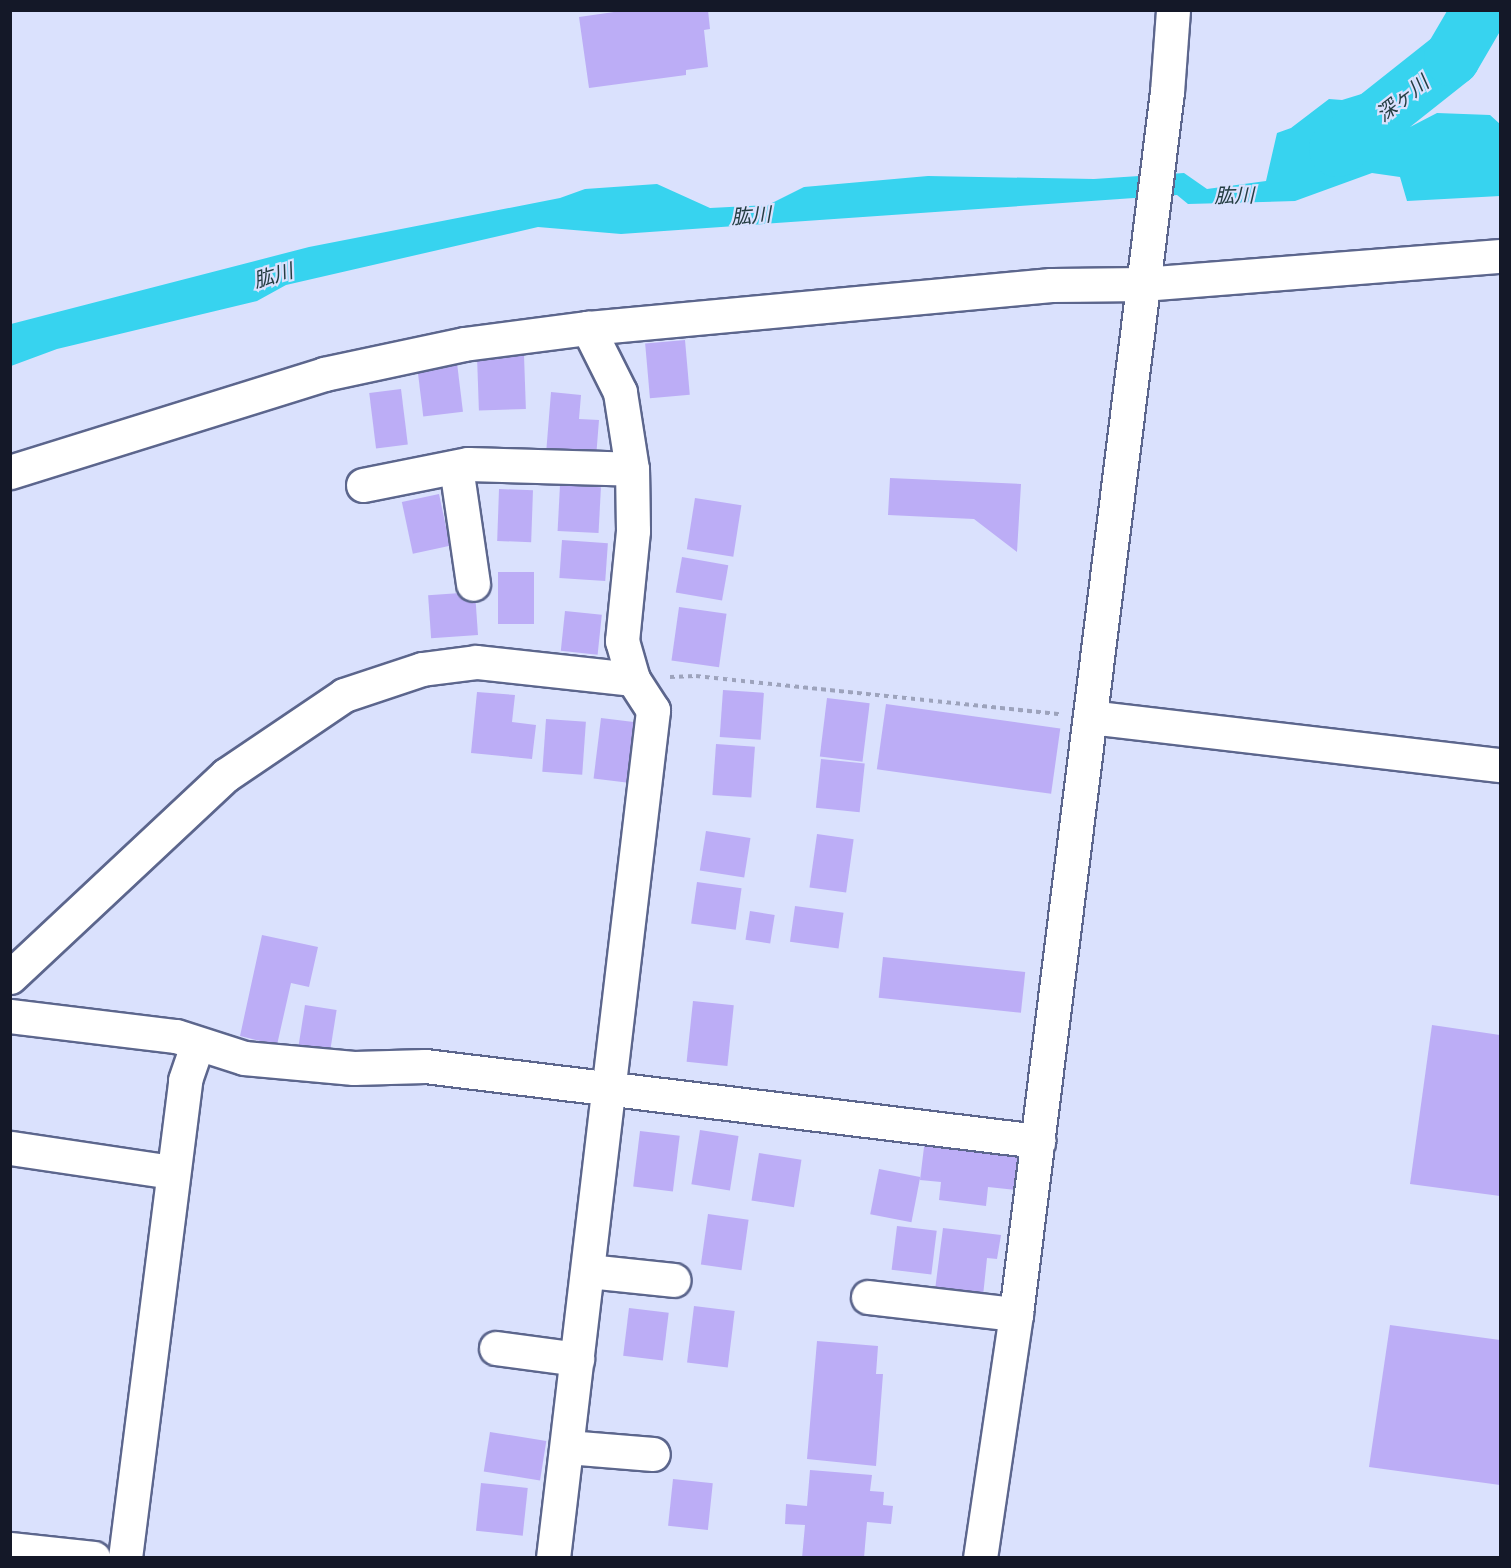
<!DOCTYPE html>
<html>
<head>
<meta charset="utf-8">
<style>
	body { margin:0 }
	#map { position:relative; width:1511px; height:1568px; overflow:hidden; background:#dae1fd; font-family:"Exo 2","Noto Sans JP",sans-serif }
	div>[style] { position:absolute }
	.water>* { inset:0; background:#37d3ef }
	.river>* { height:56px; margin:-28px; padding:0 28px; transform-origin:28px; border-radius:28px; background:#37d3ef }
	.building>* { inset:0; background:#bcadf6; transform-origin:0 0 }
	.path>* { height:4px; margin-top:-2px; transform-origin:0; background:repeating-linear-gradient(90deg,#9da3bc 0 4.5px,transparent 0 9px) }
	.roads { filter:drop-shadow(2px 0 #5c668d) drop-shadow(-2px 0 #5c668d) drop-shadow(0 2px #5c668d) drop-shadow(0 -2px #5c668d) }
	.minor>* { height:33px; margin:-16.5px; padding:0 16.5px; transform-origin:16.5px; border-radius:16.5px; background:#fff }
	span { translate:-50% -50%; white-space:nowrap; text-align:center; line-height:1.15; -webkit-text-stroke:4.5px #dae1fd; paint-order:stroke }
	.water-label { font-size:20px; color:#243d42; font-style:italic }
	.frame { position:absolute; inset:0; border:12px solid #141828; pointer-events:none }
</style>
</head>
<body>
<div id="map">
	<div class="water">
		<i style="clip-path:polygon(1368px 92px,1420px 113px,1410px 127px,1437px 113px,1490px 115px,1500px 124px,1500px 196px,1407px 201px,1400px 177px,1372px 173px,1295px 201px,1188px 204px,1177px 195px,621px 234px,538px 227px,286px 285px,257px 301px,57px 349px,11px 366px,11px 324px,309px 247px,560px 198px,585px 189px,657px 184px,710px 208px,768px 205px,804px 187px,928px 176px,1094px 179px,1184px 173px,1207px 189px,1266px 181px,1277px 133px,1291px 128px,1329px 99px,1342px 100px)"></i>
	</div>
	<div class="river">
		<i style="left:1337px;top:149px;width:147px;rotate:-38.4deg"></i>
		<i style="left:1452px;top:58px;width:56px;rotate:-59.7deg"></i>
	</div>
	<div class="building">
		<i style="clip-path:polygon(628px 10px,708px 10px,710px 29px,704px 30px,708px 67px,686px 70px,686px 75px,589px 88px,579px 17px)"></i>
		<i style="left:685px;top:340px;width:55px;height:40px;rotate:85deg"></i>
		<i style="left:524px;top:355px;width:54px;height:47px;rotate:88deg"></i>
		<i style="left:457px;top:363px;width:49px;height:40px;rotate:83deg"></i>
		<i style="left:401px;top:389px;width:56px;height:32px;rotate:83deg"></i>
		<i style="clip-path:polygon(551px 392px,581px 395px,579px 419px,599px 420px,596px 458px,546px 454px)"></i>
		<i style="clip-path:polygon(890px 478px,1021px 484px,1017px 552px,974px 519px,888px 515px)"></i>
		<i style="left:560px;top:485px;width:41px;height:46px;rotate:3deg"></i>
		<i style="left:499px;top:489px;width:34px;height:52px;rotate:2deg"></i>
		<i style="left:439px;top:494px;width:53px;height:38px;rotate:78deg"></i>
		<i style="left:695px;top:498px;width:47px;height:52px;rotate:9deg"></i>
		<i style="left:562px;top:540px;width:46px;height:38px;rotate:4deg"></i>
		<i style="left:682px;top:557px;width:47px;height:36px;rotate:10deg"></i>
		<i style="left:498px;top:572px;width:36px;height:52px"></i>
		<i style="left:475px;top:592px;width:43px;height:47px;rotate:86deg"></i>
		<i style="left:679px;top:607px;width:48px;height:54px;rotate:8deg"></i>
		<i style="left:565px;top:611px;width:37px;height:40px;rotate:6deg"></i>
		<i style="left:723px;top:690px;width:41px;height:47px;rotate:4deg"></i>
		<i style="clip-path:polygon(477px 692px,515px 695px,512px 722px,536px 725px,532px 759px,471px 753px)"></i>
		<i style="left:827px;top:698px;width:43px;height:59px;rotate:7deg"></i>
		<i style="left:886px;top:704px;width:176px;height:66px;rotate:8deg"></i>
		<i style="left:601px;top:718px;width:35px;height:61px;rotate:7deg"></i>
		<i style="left:546px;top:719px;width:40px;height:53px;rotate:4deg"></i>
		<i style="left:716px;top:744px;width:39px;height:51px;rotate:4deg"></i>
		<i style="left:821px;top:759px;width:44px;height:49px;rotate:6deg"></i>
		<i style="left:706px;top:831px;width:45px;height:40px;rotate:9deg"></i>
		<i style="left:817px;top:834px;width:37px;height:54px;rotate:8deg"></i>
		<i style="left:697px;top:882px;width:45px;height:42px;rotate:8deg"></i>
		<i style="left:795px;top:906px;width:49px;height:36px;rotate:8deg"></i>
		<i style="left:750px;top:911px;width:25px;height:29px;rotate:9deg"></i>
		<i style="clip-path:polygon(262px 935px,318px 947px,309px 987px,291px 983px,277px 1045px,240px 1036px)"></i>
		<i style="left:883px;top:957px;width:143px;height:41px;rotate:6deg"></i>
		<i style="left:693px;top:1001px;width:41px;height:61px;rotate:6deg"></i>
		<i style="left:305px;top:1005px;width:32px;height:43px;rotate:9deg"></i>
		<i style="clip-path:polygon(1432px 1025px,1500px 1035px,1500px 1196px,1410px 1184px)"></i>
		<i style="left:700px;top:1130px;width:39px;height:55px;rotate:9deg"></i>
		<i style="left:640px;top:1131px;width:40px;height:56px;rotate:7deg"></i>
		<i style="clip-path:polygon(925px 1139px,1021px 1150px,1016px 1190px,988px 1187px,986px 1206px,939px 1200px,941px 1182px,920px 1180px)"></i>
		<i style="left:759px;top:1153px;width:43px;height:48px;rotate:9deg"></i>
		<i style="left:879px;top:1169px;width:42px;height:46px;rotate:11deg"></i>
		<i style="left:708px;top:1214px;width:41px;height:51px;rotate:8deg"></i>
		<i style="left:897px;top:1226px;width:40px;height:44px;rotate:7deg"></i>
		<i style="clip-path:polygon(943px 1228px,1001px 1235px,997px 1259px,987px 1258px,983px 1296px,935px 1290px)"></i>
		<i style="left:694px;top:1306px;width:41px;height:57px;rotate:7deg"></i>
		<i style="left:629px;top:1308px;width:40px;height:48px;rotate:7deg"></i>
		<i style="clip-path:polygon(1390px 1325px,1500px 1340px,1500px 1485px,1369px 1467px)"></i>
		<i style="clip-path:polygon(817px 1341px,878px 1346px,876px 1374px,883px 1374px,876px 1466px,807px 1459px)"></i>
		<i style="left:490px;top:1432px;width:57px;height:40px;rotate:9deg"></i>
		<i style="clip-path:polygon(810px 1470px,872px 1475px,870px 1491px,884px 1492px,883px 1505px,893px 1506px,891px 1524px,867px 1522px,864px 1558px,802px 1558px,805px 1525px,785px 1524px,786px 1504px,807px 1506px)"></i>
		<i style="left:673px;top:1479px;width:40px;height:47px;rotate:6deg"></i>
		<i style="left:481px;top:1483px;width:47px;height:48px;rotate:6deg"></i>
	</div>
	<div class="path">
		<i style="left:670px;top:677px;width:26px;rotate:-2deg"></i>
		<i style="left:696px;top:676px;width:366px;rotate:6deg"></i>
	</div>
	<div class="roads">
		<div class="minor">
			<i style="left:456px;top:467px;width:118px;rotate:81.7deg"></i>
			<i style="left:10px;top:472px;width:329px;rotate:-17.3deg"></i>
			<i style="left:324px;top:374px;width:143px;rotate:-12.1deg"></i>
			<i style="left:464px;top:344px;width:125px;rotate:-7.4deg"></i>
			<i style="left:588px;top:328px;width:465px;rotate:-5.3deg"></i>
			<i style="left:1051px;top:285px;width:92px;rotate:-0.6deg"></i>
			<i style="left:1143px;top:284px;width:358px;rotate:-4.5deg"></i>
			<i style="left:363px;top:485px;width:107px;rotate:-11.3deg"></i>
			<i style="left:468px;top:464px;width:164px;rotate:1.7deg"></i>
			<i style="left:1090px;top:717px;width:413px;rotate:6.7deg"></i>
			<i style="left:10px;top:977px;width:296px;rotate:-43.1deg"></i>
			<i style="left:226px;top:775px;width:143px;rotate:-34.1deg"></i>
			<i style="left:344px;top:695px;width:82px;rotate:-18.4deg"></i>
			<i style="left:422px;top:669px;width:54px;rotate:-7.4deg"></i>
			<i style="left:476px;top:662px;width:158px;rotate:6.2deg"></i>
			<i style="left:10px;top:1016px;width:167px;rotate:6.9deg"></i>
			<i style="left:176px;top:1036px;width:71px;rotate:17.9deg"></i>
			<i style="left:244px;top:1058px;width:110px;rotate:5.2deg"></i>
			<i style="left:354px;top:1068px;width:71px;rotate:-1.6deg"></i>
			<i style="left:425px;top:1066px;width:618px;rotate:6.98deg"></i>
			<i style="left:11px;top:1148px;width:163px;rotate:8.5deg"></i>
			<i style="left:588px;top:1271px;width:86px;rotate:6deg"></i>
			<i style="left:868px;top:1297px;width:149px;rotate:6.6deg"></i>
			<i style="left:496px;top:1348px;width:82px;rotate:7.7deg"></i>
			<i style="left:567px;top:1447px;width:86px;rotate:4.7deg"></i>
			<i style="left:10px;top:1549px;width:84px;rotate:6.1deg"></i>
			<i style="left:125px;top:1558px;width:482px;rotate:-82.8deg"></i>
			<i style="left:185px;top:1080px;width:37px;rotate:-71deg"></i>
			<i style="left:553px;top:1558px;width:854px;rotate:-83.27deg"></i>
			<i style="left:653px;top:710px;width:37px;rotate:-123deg"></i>
			<i style="left:633px;top:679px;width:40px;rotate:-106deg"></i>
			<i style="left:622px;top:641px;width:111px;rotate:-84.3deg"></i>
			<i style="left:633px;top:531px;width:62px;rotate:-90.9deg"></i>
			<i style="left:632px;top:469px;width:78px;rotate:-98.9deg"></i>
			<i style="left:620px;top:392px;width:72px;rotate:-116.6deg"></i>
			<i style="left:980px;top:1558px;width:247px;rotate:-81.6deg"></i>
			<i style="left:1016px;top:1314px;width:1231px;rotate:-82.96deg"></i>
			<i style="left:1167px;top:92px;width:82px;rotate:-85.8deg"></i>
		</div>
	</div>
	<div class="water-label">
		<span style="left:1402px;top:98px;rotate:-38deg">深ヶ川</span>
		<span style="left:1234px;top:195px;rotate:-1deg">肱川</span>
		<span style="left:751px;top:215px;rotate:-4deg">肱川</span>
		<span style="left:273px;top:275px;rotate:-16deg">肱川</span>
	</div>
	<div class="frame"></div>
</div>
</body>
</html>
